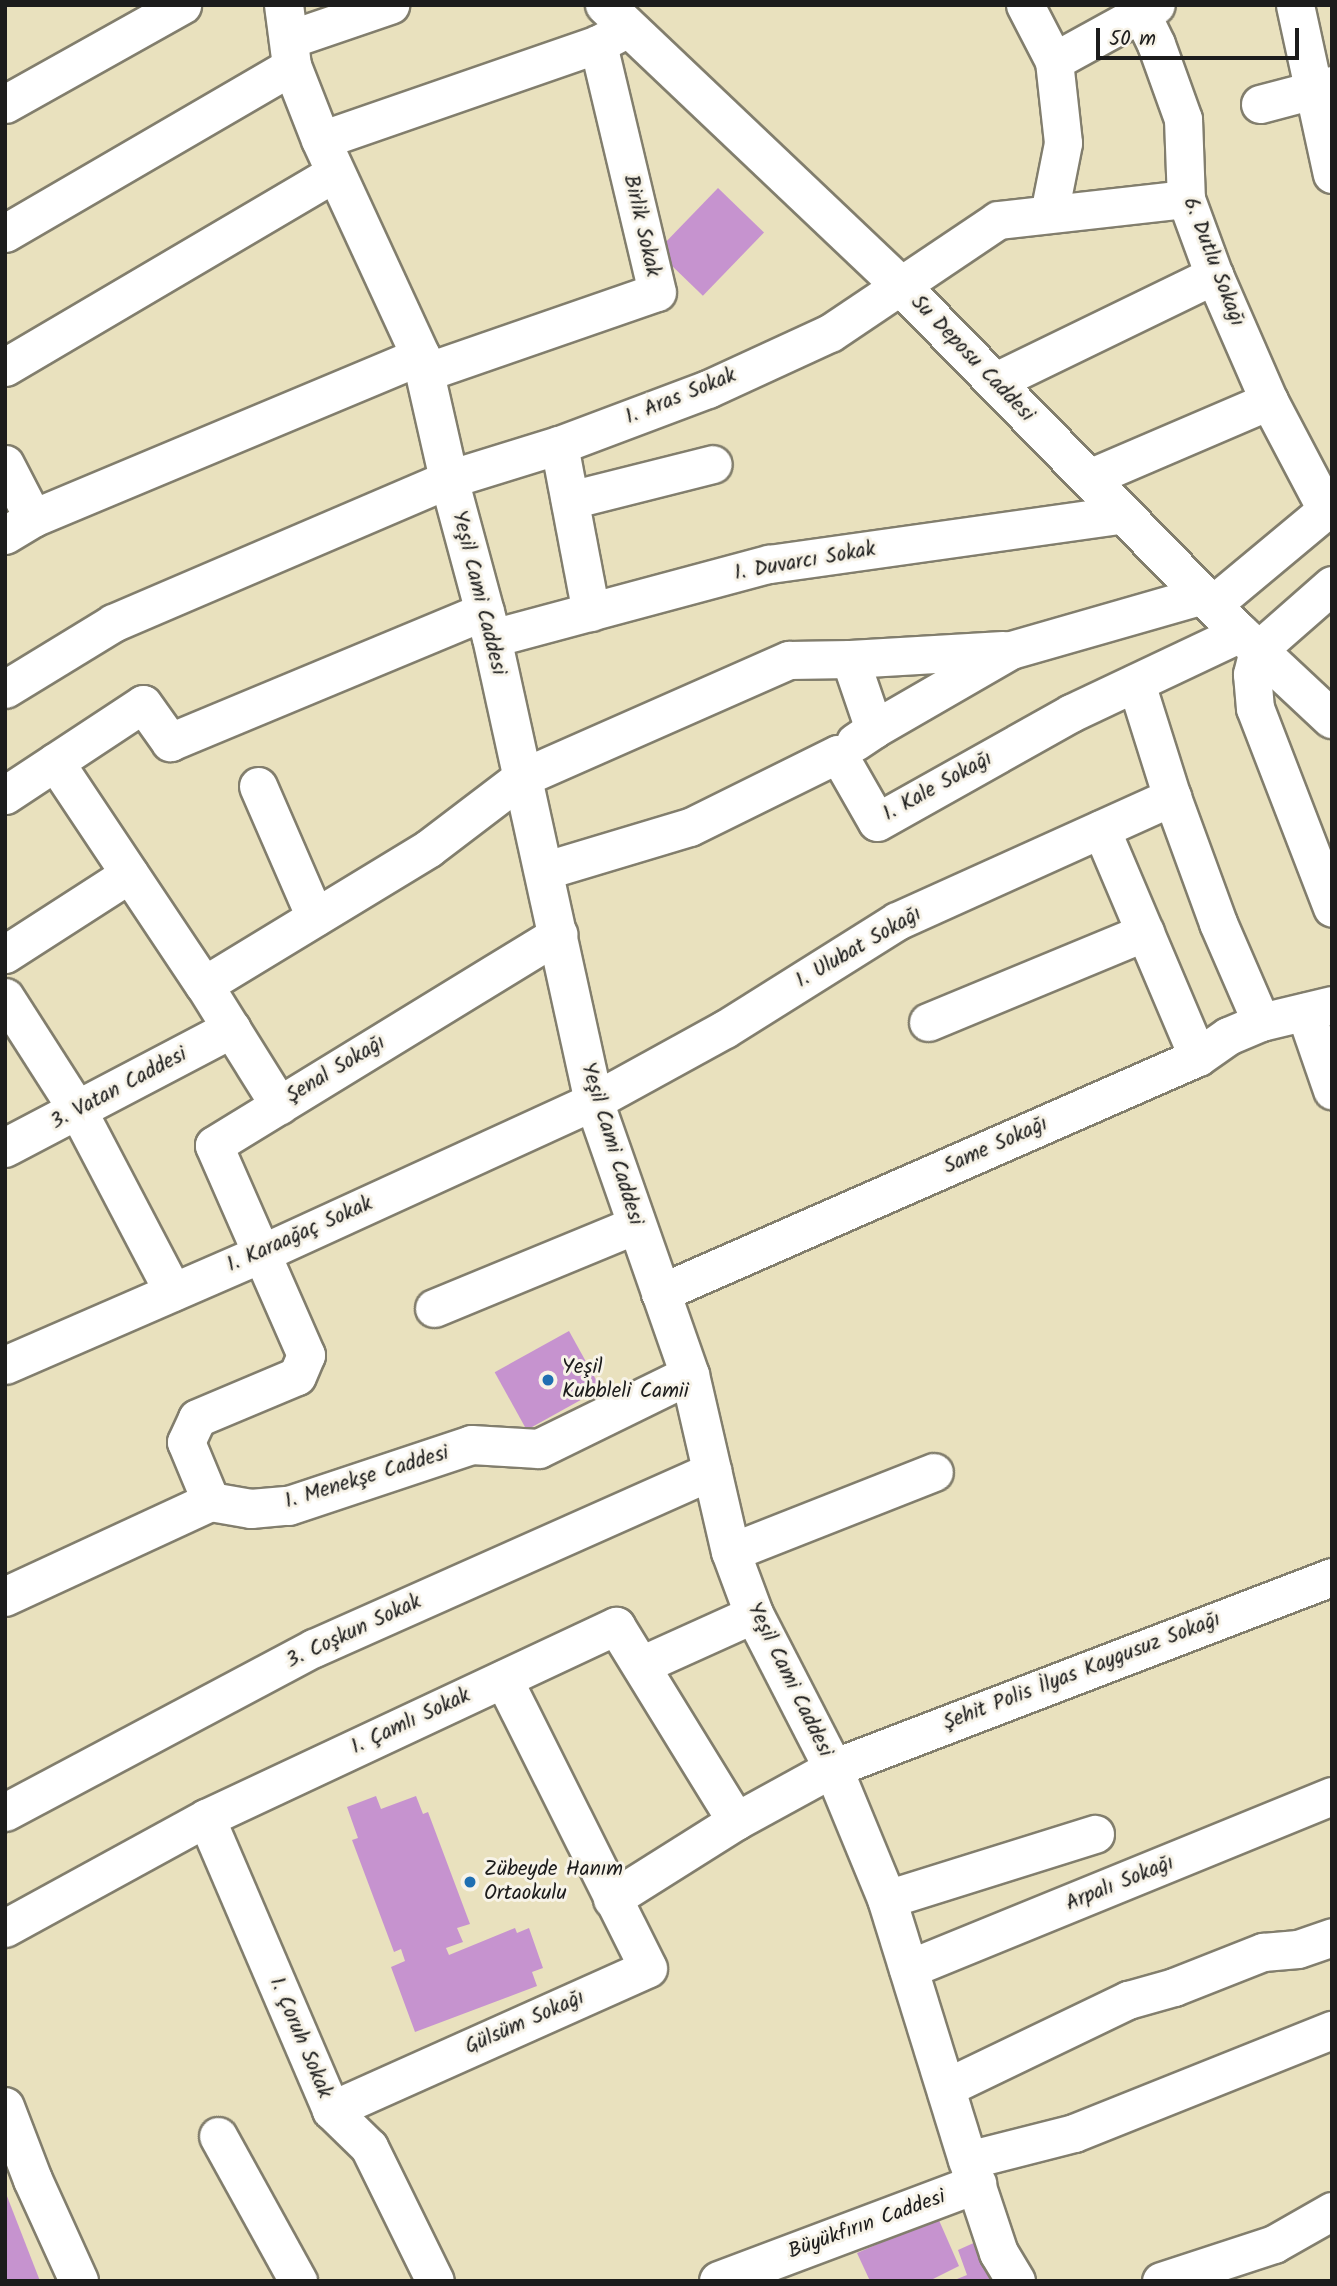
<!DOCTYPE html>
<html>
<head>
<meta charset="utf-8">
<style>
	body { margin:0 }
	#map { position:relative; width:1337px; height:2286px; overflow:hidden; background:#e9e1be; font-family:Kalam,sans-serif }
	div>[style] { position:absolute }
	.building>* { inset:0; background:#c693cf; transform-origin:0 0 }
	.roads { filter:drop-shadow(2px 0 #827e6d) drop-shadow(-2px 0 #827e6d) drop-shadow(0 2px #827e6d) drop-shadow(0 -2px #827e6d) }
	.minor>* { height:37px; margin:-18.5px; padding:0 18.5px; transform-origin:18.5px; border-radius:18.5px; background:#fff }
	.major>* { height:38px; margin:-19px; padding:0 19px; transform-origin:19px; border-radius:19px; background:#fff }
	.dots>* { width:19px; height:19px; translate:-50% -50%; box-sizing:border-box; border:4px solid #f7f3e8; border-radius:50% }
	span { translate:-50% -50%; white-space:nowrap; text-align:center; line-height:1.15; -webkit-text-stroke:6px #f7f3e8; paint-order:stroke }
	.street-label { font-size:21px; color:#1c1c1c }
	.poi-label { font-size:21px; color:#1c1c1c }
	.left { translate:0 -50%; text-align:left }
	.frame { position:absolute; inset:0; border:7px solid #1c1c1c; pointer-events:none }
	.scale { position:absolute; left:1096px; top:28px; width:203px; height:32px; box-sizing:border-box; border:4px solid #1c1c1c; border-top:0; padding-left:9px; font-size:21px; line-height:24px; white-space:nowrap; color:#1c1c1c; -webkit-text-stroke:5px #f7f3e8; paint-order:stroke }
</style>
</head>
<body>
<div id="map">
	<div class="building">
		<i style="left:718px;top:188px;width:64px;height:88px;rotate:44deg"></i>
		<i style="left:569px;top:1331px;width:66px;height:85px;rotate:61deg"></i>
		<i style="clip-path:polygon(376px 1796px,381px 1809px,416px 1796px,423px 1814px,428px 1812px,470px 1924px,457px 1928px,463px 1942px,446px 1948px,449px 1955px,515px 1928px,517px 1933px,529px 1928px,543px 1968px,532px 1972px,537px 1986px,415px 2032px,391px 1967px,405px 1961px,401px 1949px,394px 1952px,352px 1840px,358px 1838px,347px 1807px)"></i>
		<i style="clip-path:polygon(5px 2191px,40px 2281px,5px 2281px)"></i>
		<i style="clip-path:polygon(938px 2218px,959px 2266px,929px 2281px,870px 2281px,857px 2253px)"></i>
		<i style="clip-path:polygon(987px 2237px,1004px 2281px,952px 2281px,967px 2275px,958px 2250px)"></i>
	</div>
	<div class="roads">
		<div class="minor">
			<i style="left:1025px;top:5px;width:63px;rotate:62.6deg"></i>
			<i style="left:1054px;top:61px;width:82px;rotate:83.7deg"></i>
			<i style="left:1063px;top:143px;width:72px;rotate:101.2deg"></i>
			<i style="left:1137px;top:5px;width:43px;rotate:64deg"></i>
			<i style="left:1156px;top:44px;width:80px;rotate:70.2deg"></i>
			<i style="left:1183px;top:119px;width:80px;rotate:87.9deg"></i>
			<i style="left:1186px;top:199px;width:81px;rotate:69.8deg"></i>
			<i style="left:1214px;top:275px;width:137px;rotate:66.4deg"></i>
			<i style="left:1269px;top:401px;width:122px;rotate:62.2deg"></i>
			<i style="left:1295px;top:5px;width:173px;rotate:77.7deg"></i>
			<i style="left:290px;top:39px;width:106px;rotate:-18.8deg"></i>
			<i style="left:1054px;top:61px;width:116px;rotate:-28.8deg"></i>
			<i style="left:5px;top:104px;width:203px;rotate:-29.2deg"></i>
			<i style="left:1260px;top:104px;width:74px;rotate:-14.8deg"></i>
			<i style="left:321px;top:140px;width:293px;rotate:-19.1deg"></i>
			<i style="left:598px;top:44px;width:24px;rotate:-28deg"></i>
			<i style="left:5px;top:233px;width:332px;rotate:-30.2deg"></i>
			<i style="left:5px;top:367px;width:383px;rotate:-30.5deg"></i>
			<i style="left:426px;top:372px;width:244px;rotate:-19.1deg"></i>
			<i style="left:657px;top:292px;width:255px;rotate:-103.4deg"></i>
			<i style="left:994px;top:382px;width:245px;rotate:-25.9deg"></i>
			<i style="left:559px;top:445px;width:170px;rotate:79.2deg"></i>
			<i style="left:5px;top:464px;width:61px;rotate:62.6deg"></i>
			<i style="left:1089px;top:478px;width:196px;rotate:-23.2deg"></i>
			<i style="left:570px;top:500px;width:147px;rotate:-14.1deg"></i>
			<i style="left:5px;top:535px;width:33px;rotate:-31deg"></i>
			<i style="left:33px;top:518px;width:420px;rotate:-22.7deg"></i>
			<i style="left:1332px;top:585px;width:98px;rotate:138.7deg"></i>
			<i style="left:1258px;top:650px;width:25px;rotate:104deg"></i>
			<i style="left:1252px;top:674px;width:34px;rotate:85deg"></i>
			<i style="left:1255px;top:708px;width:214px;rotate:68.9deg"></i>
			<i style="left:1212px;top:605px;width:156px;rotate:-39.8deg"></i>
			<i style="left:492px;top:638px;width:287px;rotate:-15deg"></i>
			<i style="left:769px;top:564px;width:358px;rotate:-8deg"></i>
			<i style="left:1136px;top:683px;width:120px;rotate:72.5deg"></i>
			<i style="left:1172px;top:797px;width:134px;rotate:69.9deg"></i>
			<i style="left:1218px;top:923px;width:108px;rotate:66.5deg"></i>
			<i style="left:5px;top:689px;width:127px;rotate:-31.4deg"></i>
			<i style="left:113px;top:623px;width:366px;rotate:-23.2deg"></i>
			<i style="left:449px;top:479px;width:115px;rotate:-17.2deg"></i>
			<i style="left:559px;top:445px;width:159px;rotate:-20.6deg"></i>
			<i style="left:708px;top:389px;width:134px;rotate:-24.7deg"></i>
			<i style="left:830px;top:333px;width:202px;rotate:-33.9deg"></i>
			<i style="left:998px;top:220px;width:189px;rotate:-6.4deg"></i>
			<i style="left:874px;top:729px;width:158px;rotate:-30deg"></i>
			<i style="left:1011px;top:650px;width:200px;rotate:-16deg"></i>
			<i style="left:855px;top:742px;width:23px;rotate:-34deg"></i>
			<i style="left:874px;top:729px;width:74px;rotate:-108.9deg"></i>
			<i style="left:850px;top:659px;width:153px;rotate:-3.4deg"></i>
			<i style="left:55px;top:762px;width:268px;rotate:56.3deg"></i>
			<i style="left:204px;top:985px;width:142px;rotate:58deg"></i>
			<i style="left:258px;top:786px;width:143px;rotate:66.5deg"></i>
			<i style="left:5px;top:795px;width:165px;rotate:-33.4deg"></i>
			<i style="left:143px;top:704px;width:47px;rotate:54.6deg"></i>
			<i style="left:170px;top:742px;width:341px;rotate:-22.6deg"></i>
			<i style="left:1101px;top:829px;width:248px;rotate:67deg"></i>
			<i style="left:543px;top:871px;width:153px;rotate:-16.7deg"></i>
			<i style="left:690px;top:827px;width:165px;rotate:-26.3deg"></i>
			<i style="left:838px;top:754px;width:78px;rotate:60.2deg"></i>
			<i style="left:877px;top:822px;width:223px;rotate:-29.3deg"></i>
			<i style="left:1071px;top:713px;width:187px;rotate:-25.3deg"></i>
			<i style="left:5px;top:954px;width:148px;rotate:-32.8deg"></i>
			<i style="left:204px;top:985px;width:263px;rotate:-31.3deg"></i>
			<i style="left:429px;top:848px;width:116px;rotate:-37.3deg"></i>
			<i style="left:521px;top:778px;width:293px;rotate:-23.8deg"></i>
			<i style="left:789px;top:660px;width:61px;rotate:-0.9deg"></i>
			<i style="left:5px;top:997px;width:135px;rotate:57.4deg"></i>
			<i style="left:78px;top:1111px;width:204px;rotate:62.3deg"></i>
			<i style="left:1305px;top:1012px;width:83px;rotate:70.9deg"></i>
			<i style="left:928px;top:1022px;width:235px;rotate:-22.5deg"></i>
			<i style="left:660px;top:1293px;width:587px;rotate:-23.69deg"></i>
			<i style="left:1198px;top:1057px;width:37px;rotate:-35deg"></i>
			<i style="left:1228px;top:1036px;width:36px;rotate:-23deg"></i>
			<i style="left:1261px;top:1022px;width:73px;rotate:-13.5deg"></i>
			<i style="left:434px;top:1308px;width:217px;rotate:-22.4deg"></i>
			<i style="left:5px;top:1365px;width:280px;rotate:-23.5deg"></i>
			<i style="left:262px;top:1253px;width:365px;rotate:-24.6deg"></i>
			<i style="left:594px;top:1101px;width:149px;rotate:-28.8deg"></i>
			<i style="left:725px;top:1029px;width:203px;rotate:-32.1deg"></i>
			<i style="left:897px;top:921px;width:302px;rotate:-24.3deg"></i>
			<i style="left:211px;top:1502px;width:65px;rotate:-112.6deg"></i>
			<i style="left:186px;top:1442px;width:26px;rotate:-65deg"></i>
			<i style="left:197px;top:1418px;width:108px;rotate:-22.8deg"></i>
			<i style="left:297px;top:1376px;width:23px;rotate:-67deg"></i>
			<i style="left:306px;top:1355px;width:229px;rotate:-113.7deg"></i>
			<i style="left:214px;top:1145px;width:404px;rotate:-31.5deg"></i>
			<i style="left:731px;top:1552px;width:218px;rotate:-21.5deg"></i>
			<i style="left:641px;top:1665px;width:124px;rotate:-24.3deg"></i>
			<i style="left:5px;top:1812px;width:350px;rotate:-28deg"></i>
			<i style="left:314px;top:1648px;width:436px;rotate:-24deg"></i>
			<i style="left:206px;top:1818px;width:318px;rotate:66.8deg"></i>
			<i style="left:331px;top:2110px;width:53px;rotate:44.2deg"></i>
			<i style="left:369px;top:2147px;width:149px;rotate:63.8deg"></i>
			<i style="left:612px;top:1899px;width:146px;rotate:-32.2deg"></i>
			<i style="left:736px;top:1821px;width:111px;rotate:-28.7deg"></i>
			<i style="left:833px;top:1768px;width:534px;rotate:-20.95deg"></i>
			<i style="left:887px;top:1899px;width:218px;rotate:-17.4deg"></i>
			<i style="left:5px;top:1928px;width:229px;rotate:-28.7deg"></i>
			<i style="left:206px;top:1818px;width:453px;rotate:-25.1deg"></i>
			<i style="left:616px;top:1626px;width:229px;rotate:58.4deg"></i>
			<i style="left:908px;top:1969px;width:458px;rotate:-22.2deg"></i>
			<i style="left:947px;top:2087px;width:201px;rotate:-25.7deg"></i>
			<i style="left:1128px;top:2000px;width:48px;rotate:-15.8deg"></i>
			<i style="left:1174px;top:1987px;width:96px;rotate:-21.5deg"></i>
			<i style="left:1263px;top:1952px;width:35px;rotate:-5deg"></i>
			<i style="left:1298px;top:1949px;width:36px;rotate:-19deg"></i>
			<i style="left:331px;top:2110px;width:347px;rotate:-24.1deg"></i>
			<i style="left:648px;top:1968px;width:323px;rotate:-116.6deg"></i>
			<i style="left:218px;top:2136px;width:166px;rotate:61.1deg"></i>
			<i style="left:968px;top:2160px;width:109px;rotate:-14.3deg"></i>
			<i style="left:1074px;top:2133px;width:278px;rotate:-21.8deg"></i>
			<i style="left:1161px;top:2281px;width:119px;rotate:-18.1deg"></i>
			<i style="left:1274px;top:2244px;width:67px;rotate:-29.6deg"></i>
		</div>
		<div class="major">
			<i style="left:284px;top:5px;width:62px;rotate:82.5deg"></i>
			<i style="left:292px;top:66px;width:79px;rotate:68.6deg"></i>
			<i style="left:321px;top:140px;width:238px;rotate:65.2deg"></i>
			<i style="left:421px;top:356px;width:126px;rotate:77.2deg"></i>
			<i style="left:449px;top:479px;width:165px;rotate:74.9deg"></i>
			<i style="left:492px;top:638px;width:474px;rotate:77.6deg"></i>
			<i style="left:594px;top:1101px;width:290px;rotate:70.7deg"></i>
			<i style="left:690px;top:1375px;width:182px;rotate:77deg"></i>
			<i style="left:731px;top:1552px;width:66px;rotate:69.6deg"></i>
			<i style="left:754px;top:1614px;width:173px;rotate:62.8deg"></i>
			<i style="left:833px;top:1768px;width:142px;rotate:67.6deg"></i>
			<i style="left:887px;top:1899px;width:273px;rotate:72.8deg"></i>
			<i style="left:968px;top:2160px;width:98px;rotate:71.6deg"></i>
			<i style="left:999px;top:2253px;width:33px;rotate:59deg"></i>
			<i style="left:605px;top:5px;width:407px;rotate:43.5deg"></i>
			<i style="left:900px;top:285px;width:487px;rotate:45.7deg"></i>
			<i style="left:1240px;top:633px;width:126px;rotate:43.1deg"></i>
			<i style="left:5px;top:1148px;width:256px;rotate:-27.7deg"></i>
			<i style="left:5px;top:1597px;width:227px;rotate:-24.8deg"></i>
			<i style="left:211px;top:1502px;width:41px;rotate:9.9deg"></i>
			<i style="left:251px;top:1509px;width:38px;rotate:-5deg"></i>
			<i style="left:289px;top:1506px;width:193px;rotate:-18.4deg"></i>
			<i style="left:472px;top:1445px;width:67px;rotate:3.4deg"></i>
			<i style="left:539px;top:1449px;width:168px;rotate:-26.1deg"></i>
			<i style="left:5px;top:2107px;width:78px;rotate:69deg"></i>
			<i style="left:33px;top:2180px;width:111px;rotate:65.5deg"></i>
			<i style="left:719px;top:2281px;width:276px;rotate:-20.6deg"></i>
		</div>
	</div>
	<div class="dots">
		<i style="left:548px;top:1380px;background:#1f6fb2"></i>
		<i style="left:470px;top:1882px;background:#1f6fb2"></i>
	</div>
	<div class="street-label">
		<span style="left:641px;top:226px;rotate:77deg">Birlik Sokak</span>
		<span style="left:1213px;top:262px;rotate:69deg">6. Dutlu Sokağı</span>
		<span style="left:972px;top:359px;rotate:46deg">Su Deposu Caddesi</span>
		<span style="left:681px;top:397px;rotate:-22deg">1. Aras Sokak</span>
		<span style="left:805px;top:562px;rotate:-10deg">1. Duvarcı Sokak</span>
		<span style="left:478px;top:593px;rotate:76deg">Yeşil Cami Caddesi</span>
		<span style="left:938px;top:787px;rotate:-29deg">1. Kale Sokağı</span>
		<span style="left:859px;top:948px;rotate:-30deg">1. Ulubat Sokağı</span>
		<span style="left:336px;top:1070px;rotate:-31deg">Şenal Sokağı</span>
		<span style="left:119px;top:1089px;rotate:-28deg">3. Vatan Caddesi</span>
		<span style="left:611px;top:1144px;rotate:73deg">Yeşil Cami Caddesi</span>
		<span style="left:996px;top:1146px;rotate:-24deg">Same Sokağı</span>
		<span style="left:300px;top:1235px;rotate:-24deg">1. Karaağaç Sokak</span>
		<span style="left:367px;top:1478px;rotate:-17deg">1. Menekşe Caddesi</span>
		<span style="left:354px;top:1632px;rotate:-25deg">3. Coşkun Sokak</span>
		<span style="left:1082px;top:1672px;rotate:-21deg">Şehit Polis İlyas Kaygusuz Sokağı</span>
		<span style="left:789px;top:1680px;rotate:64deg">Yeşil Cami Caddesi</span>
		<span style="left:411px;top:1722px;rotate:-25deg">1. Çamlı Sokak</span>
		<span style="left:1120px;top:1884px;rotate:-22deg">Arpalı Sokağı</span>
		<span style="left:525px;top:2023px;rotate:-24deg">Gülsüm Sokağı</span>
		<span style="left:300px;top:2038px;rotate:67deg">1. Çoruh Sokak</span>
		<span style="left:867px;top:2225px;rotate:-20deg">Büyükfırın Caddesi</span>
	</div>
	<div class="poi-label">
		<span class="left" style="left:562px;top:1380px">Yeşil<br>Kubbleli Camii</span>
		<span class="left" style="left:484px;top:1882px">Zübeyde Hanım<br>Ortaokulu</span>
	</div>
	<div class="frame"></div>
	<div class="scale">50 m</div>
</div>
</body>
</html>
